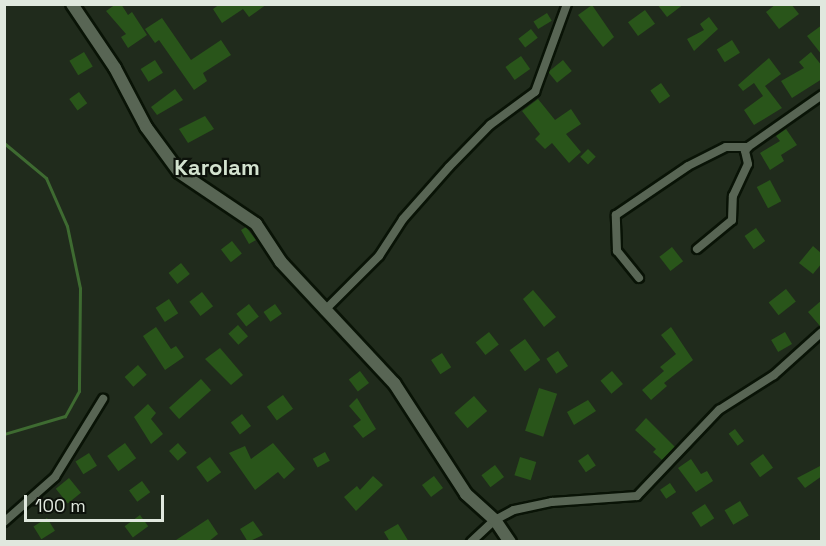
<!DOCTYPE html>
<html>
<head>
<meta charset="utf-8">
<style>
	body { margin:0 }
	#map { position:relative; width:826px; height:546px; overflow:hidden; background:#202b1c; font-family:"Space Grotesk",sans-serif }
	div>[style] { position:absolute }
	.stream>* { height:3px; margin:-1.5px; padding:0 1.5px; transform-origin:1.5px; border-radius:1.5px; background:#3e6b31 }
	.building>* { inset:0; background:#29551a; transform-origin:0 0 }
	.roads { filter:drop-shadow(2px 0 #091306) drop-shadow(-2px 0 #091306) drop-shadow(0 2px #091306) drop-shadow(0 -2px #091306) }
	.street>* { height:8px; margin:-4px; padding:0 4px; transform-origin:4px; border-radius:4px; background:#586554 }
	.secondary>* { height:12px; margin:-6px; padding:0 6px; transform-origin:6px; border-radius:6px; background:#586554 }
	span { translate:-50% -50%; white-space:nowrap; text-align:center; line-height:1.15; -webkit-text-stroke:4.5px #0d120b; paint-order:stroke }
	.quarter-label { font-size:22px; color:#d3e2cf; font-weight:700 }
	.frame { position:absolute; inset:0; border:6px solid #e0e8de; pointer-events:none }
	.scale { position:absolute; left:24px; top:495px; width:140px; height:27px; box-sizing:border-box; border:3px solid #e0e8de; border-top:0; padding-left:8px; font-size:18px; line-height:21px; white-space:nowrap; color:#e0e8de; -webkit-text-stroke:4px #0d120b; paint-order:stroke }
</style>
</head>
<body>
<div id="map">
	<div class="stream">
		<i style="left:4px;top:143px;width:55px;rotate:39.8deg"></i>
		<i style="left:46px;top:178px;width:52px;rotate:66.4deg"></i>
		<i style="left:67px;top:226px;width:63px;rotate:78.2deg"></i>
		<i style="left:80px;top:288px;width:103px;rotate:90.6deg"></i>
		<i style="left:79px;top:391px;width:29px;rotate:119deg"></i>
		<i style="left:65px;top:416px;width:64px;rotate:163.6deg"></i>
	</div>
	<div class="building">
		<i style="clip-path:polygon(116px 4px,121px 4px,128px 15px,132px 12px,147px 35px,128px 48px,121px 37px,126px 34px,106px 11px)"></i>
		<i style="clip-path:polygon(220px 4px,267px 4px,249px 17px,243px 9px,222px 23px,213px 9px)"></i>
		<i style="clip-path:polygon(657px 4px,684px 4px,667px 17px)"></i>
		<i style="clip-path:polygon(776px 4px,791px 4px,799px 14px,779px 29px,766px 12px)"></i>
		<i style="clip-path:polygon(592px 5px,614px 37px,603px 47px,578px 15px)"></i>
		<i style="left:645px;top:10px;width:17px;height:21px;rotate:54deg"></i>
		<i style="left:547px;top:13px;width:9px;height:16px;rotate:58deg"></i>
		<i style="clip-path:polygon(709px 17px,718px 29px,694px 51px,687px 39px,704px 30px,700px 24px)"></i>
		<i style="clip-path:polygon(162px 18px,191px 60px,221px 40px,231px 55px,203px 73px,207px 81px,194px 90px,159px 40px,155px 43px,145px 29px)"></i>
		<i style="clip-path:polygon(822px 25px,822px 55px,807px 36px)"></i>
		<i style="left:531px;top:29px;width:11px;height:16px;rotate:52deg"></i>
		<i style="left:732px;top:40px;width:15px;height:18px;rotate:58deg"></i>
		<i style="left:84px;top:52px;width:17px;height:17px;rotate:59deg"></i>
		<i style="clip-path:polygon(811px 52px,822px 66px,822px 79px,792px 98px,781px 81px,804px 68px,799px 62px)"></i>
		<i style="left:521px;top:56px;width:16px;height:19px;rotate:55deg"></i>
		<i style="clip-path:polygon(769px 58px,781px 74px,765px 86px,782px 108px,754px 125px,744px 110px,763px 96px,754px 83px,743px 91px,738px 85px)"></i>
		<i style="left:155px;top:60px;width:15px;height:17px;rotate:58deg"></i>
		<i style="left:563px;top:60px;width:14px;height:19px;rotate:51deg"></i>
		<i style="left:661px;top:83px;width:16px;height:13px;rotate:55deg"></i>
		<i style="clip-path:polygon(175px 89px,183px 100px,157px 115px,151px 107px)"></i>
		<i style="left:79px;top:92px;width:14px;height:12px;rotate:54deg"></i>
		<i style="clip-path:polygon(538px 99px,555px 120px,571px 109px,581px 124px,566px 134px,581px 152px,569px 163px,552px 143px,545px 149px,535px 139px,540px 134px,522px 111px)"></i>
		<i style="clip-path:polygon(205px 116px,214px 129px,188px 143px,179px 129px)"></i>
		<i style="clip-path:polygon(786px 129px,797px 145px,781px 155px,784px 161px,770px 170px,760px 153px,780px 141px,776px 136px)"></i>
		<i style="left:588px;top:149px;width:11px;height:11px;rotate:45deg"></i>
		<i style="left:770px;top:180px;width:24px;height:15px;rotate:62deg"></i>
		<i style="clip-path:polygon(246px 227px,256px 240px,249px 244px,241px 230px)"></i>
		<i style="left:756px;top:228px;width:16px;height:14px;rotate:55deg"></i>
		<i style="left:232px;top:241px;width:16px;height:14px;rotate:52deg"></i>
		<i style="clip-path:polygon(813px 246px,822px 254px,822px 263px,813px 274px,799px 263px)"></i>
		<i style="left:672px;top:247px;width:18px;height:16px;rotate:52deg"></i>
		<i style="left:181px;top:263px;width:14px;height:16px;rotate:51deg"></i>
		<i style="left:786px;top:289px;width:16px;height:22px;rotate:52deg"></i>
		<i style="clip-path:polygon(533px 290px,556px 317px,544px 327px,523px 299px)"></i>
		<i style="left:202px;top:292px;width:18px;height:16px;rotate:52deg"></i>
		<i style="left:169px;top:299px;width:17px;height:16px;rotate:57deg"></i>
		<i style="clip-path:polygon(822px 300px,822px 326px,820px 326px,808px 312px)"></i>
		<i style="left:249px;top:304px;width:16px;height:16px;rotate:52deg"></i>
		<i style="left:275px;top:304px;width:12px;height:14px;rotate:55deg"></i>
		<i style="left:238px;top:325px;width:15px;height:13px;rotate:48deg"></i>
		<i style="clip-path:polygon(156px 327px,171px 349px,176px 346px,184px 357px,165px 370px,143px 336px)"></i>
		<i style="clip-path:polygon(671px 327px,693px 360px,664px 383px,667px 386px,651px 400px,642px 390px,664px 371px,660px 367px,676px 354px,661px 335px)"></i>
		<i style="left:489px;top:332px;width:16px;height:17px;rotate:52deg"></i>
		<i style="left:785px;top:332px;width:14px;height:16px;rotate:60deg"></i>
		<i style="left:525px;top:339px;width:26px;height:19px;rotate:54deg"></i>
		<i style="clip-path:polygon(220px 348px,243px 375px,231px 385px,205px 359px)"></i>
		<i style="left:558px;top:351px;width:18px;height:14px;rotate:56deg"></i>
		<i style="left:442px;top:353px;width:17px;height:13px;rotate:57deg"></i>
		<i style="left:138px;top:365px;width:13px;height:18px;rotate:48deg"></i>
		<i style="left:360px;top:371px;width:15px;height:14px;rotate:53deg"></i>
		<i style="left:612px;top:371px;width:17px;height:15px;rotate:50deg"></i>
		<i style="left:201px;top:379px;width:15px;height:43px;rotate:48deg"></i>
		<i style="left:539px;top:388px;width:19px;height:45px;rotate:18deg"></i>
		<i style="left:283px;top:395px;width:17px;height:20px;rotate:54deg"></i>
		<i style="left:474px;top:396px;width:20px;height:26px;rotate:49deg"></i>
		<i style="clip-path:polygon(357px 398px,376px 429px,363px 438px,353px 426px,361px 420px,349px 406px)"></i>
		<i style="clip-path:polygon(588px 400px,596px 411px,574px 425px,567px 412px)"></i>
		<i style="clip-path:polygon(148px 404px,156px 413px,151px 419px,163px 434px,151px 444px,134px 417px)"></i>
		<i style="left:242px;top:414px;width:15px;height:14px;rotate:53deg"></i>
		<i style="clip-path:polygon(646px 418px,675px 447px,662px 460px,653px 452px,656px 449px,635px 430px)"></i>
		<i style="left:735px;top:429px;width:15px;height:8px;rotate:53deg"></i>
		<i style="left:125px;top:443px;width:19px;height:22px;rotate:54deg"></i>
		<i style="left:178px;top:443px;width:13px;height:12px;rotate:48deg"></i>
		<i style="clip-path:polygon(273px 443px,295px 469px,284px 479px,278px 472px,255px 490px,229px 453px,245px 446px,251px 459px)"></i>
		<i style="left:325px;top:452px;width:10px;height:14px;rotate:61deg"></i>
		<i style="left:89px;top:453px;width:15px;height:16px;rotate:58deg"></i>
		<i style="left:588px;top:454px;width:14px;height:12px;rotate:56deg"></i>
		<i style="left:763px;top:454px;width:17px;height:16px;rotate:54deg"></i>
		<i style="left:210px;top:457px;width:19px;height:17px;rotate:54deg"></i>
		<i style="left:520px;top:457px;width:17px;height:19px;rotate:17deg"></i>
		<i style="clip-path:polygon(691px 459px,701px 474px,707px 471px,713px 481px,696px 492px,678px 468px)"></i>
		<i style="left:495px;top:465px;width:15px;height:17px;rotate:53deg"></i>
		<i style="clip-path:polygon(822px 465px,822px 476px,805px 488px,797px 478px)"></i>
		<i style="clip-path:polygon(373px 476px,383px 485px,356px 511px,344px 497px,357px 486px,360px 490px)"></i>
		<i style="left:434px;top:476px;width:15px;height:15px;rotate:53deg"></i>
		<i style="left:69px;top:478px;width:19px;height:17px;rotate:51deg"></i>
		<i style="left:142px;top:481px;width:14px;height:16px;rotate:54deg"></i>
		<i style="left:670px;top:483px;width:11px;height:12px;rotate:56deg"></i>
		<i style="left:740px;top:501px;width:17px;height:18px;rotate:59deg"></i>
		<i style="left:705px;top:504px;width:17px;height:16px;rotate:57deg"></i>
		<i style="left:140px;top:515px;width:14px;height:19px;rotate:54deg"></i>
		<i style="left:47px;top:518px;width:15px;height:16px;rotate:58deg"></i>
		<i style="clip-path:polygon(208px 519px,218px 534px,208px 542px,173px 542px)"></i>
		<i style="clip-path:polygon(253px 521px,263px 535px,248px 542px,240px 529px)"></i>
		<i style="clip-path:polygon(398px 524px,409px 542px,390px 542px,384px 532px)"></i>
	</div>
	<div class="roads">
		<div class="street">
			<i style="left:697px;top:249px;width:45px;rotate:-39.6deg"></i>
			<i style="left:732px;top:220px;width:24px;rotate:-88deg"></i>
			<i style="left:733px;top:196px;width:35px;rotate:-65deg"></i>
			<i style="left:748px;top:164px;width:13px;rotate:-103deg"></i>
			<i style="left:745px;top:151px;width:5px;rotate:-53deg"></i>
			<i style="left:748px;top:147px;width:90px;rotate:-35.1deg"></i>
			<i style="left:639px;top:278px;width:35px;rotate:-129deg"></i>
			<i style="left:617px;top:251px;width:36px;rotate:-92deg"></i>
			<i style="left:616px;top:215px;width:87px;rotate:-34.2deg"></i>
			<i style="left:688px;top:166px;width:42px;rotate:-26.6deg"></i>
			<i style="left:726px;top:147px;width:22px"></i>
			<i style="left:324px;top:311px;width:78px;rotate:-45deg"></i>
			<i style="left:379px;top:256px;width:44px;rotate:-57deg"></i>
			<i style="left:403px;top:219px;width:69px;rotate:-48.5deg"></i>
			<i style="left:449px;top:167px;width:59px;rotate:-45.7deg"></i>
			<i style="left:490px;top:125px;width:56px;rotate:-36.3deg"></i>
			<i style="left:535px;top:92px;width:94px;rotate:-70deg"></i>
			<i style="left:4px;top:522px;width:68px;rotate:-41.4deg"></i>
			<i style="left:55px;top:477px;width:92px;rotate:-58.4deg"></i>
			<i style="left:471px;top:542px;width:33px;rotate:-43deg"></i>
			<i style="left:495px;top:520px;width:21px;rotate:-28deg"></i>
			<i style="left:514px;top:510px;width:39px;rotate:-12deg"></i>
			<i style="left:552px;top:502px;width:85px;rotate:-4deg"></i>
			<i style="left:637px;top:496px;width:119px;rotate:-46.4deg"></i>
			<i style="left:719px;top:410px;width:65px;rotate:-32.5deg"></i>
			<i style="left:774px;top:375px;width:64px;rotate:-41.9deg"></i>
		</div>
		<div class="secondary">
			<i style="left:72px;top:4px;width:77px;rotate:56.1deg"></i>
			<i style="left:115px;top:68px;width:67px;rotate:62.3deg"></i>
			<i style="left:146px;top:127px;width:56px;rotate:53.7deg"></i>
			<i style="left:179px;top:172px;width:93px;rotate:34deg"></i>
			<i style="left:256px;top:224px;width:45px;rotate:56.7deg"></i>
			<i style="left:281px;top:262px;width:166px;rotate:47deg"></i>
			<i style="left:394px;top:383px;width:132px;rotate:57deg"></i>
			<i style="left:466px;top:494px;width:39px;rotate:42deg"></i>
			<i style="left:495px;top:520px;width:27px;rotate:56deg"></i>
		</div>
	</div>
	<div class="quarter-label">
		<span style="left:217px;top:168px">Karolam</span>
	</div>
	<div class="frame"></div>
	<div class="scale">100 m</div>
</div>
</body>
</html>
